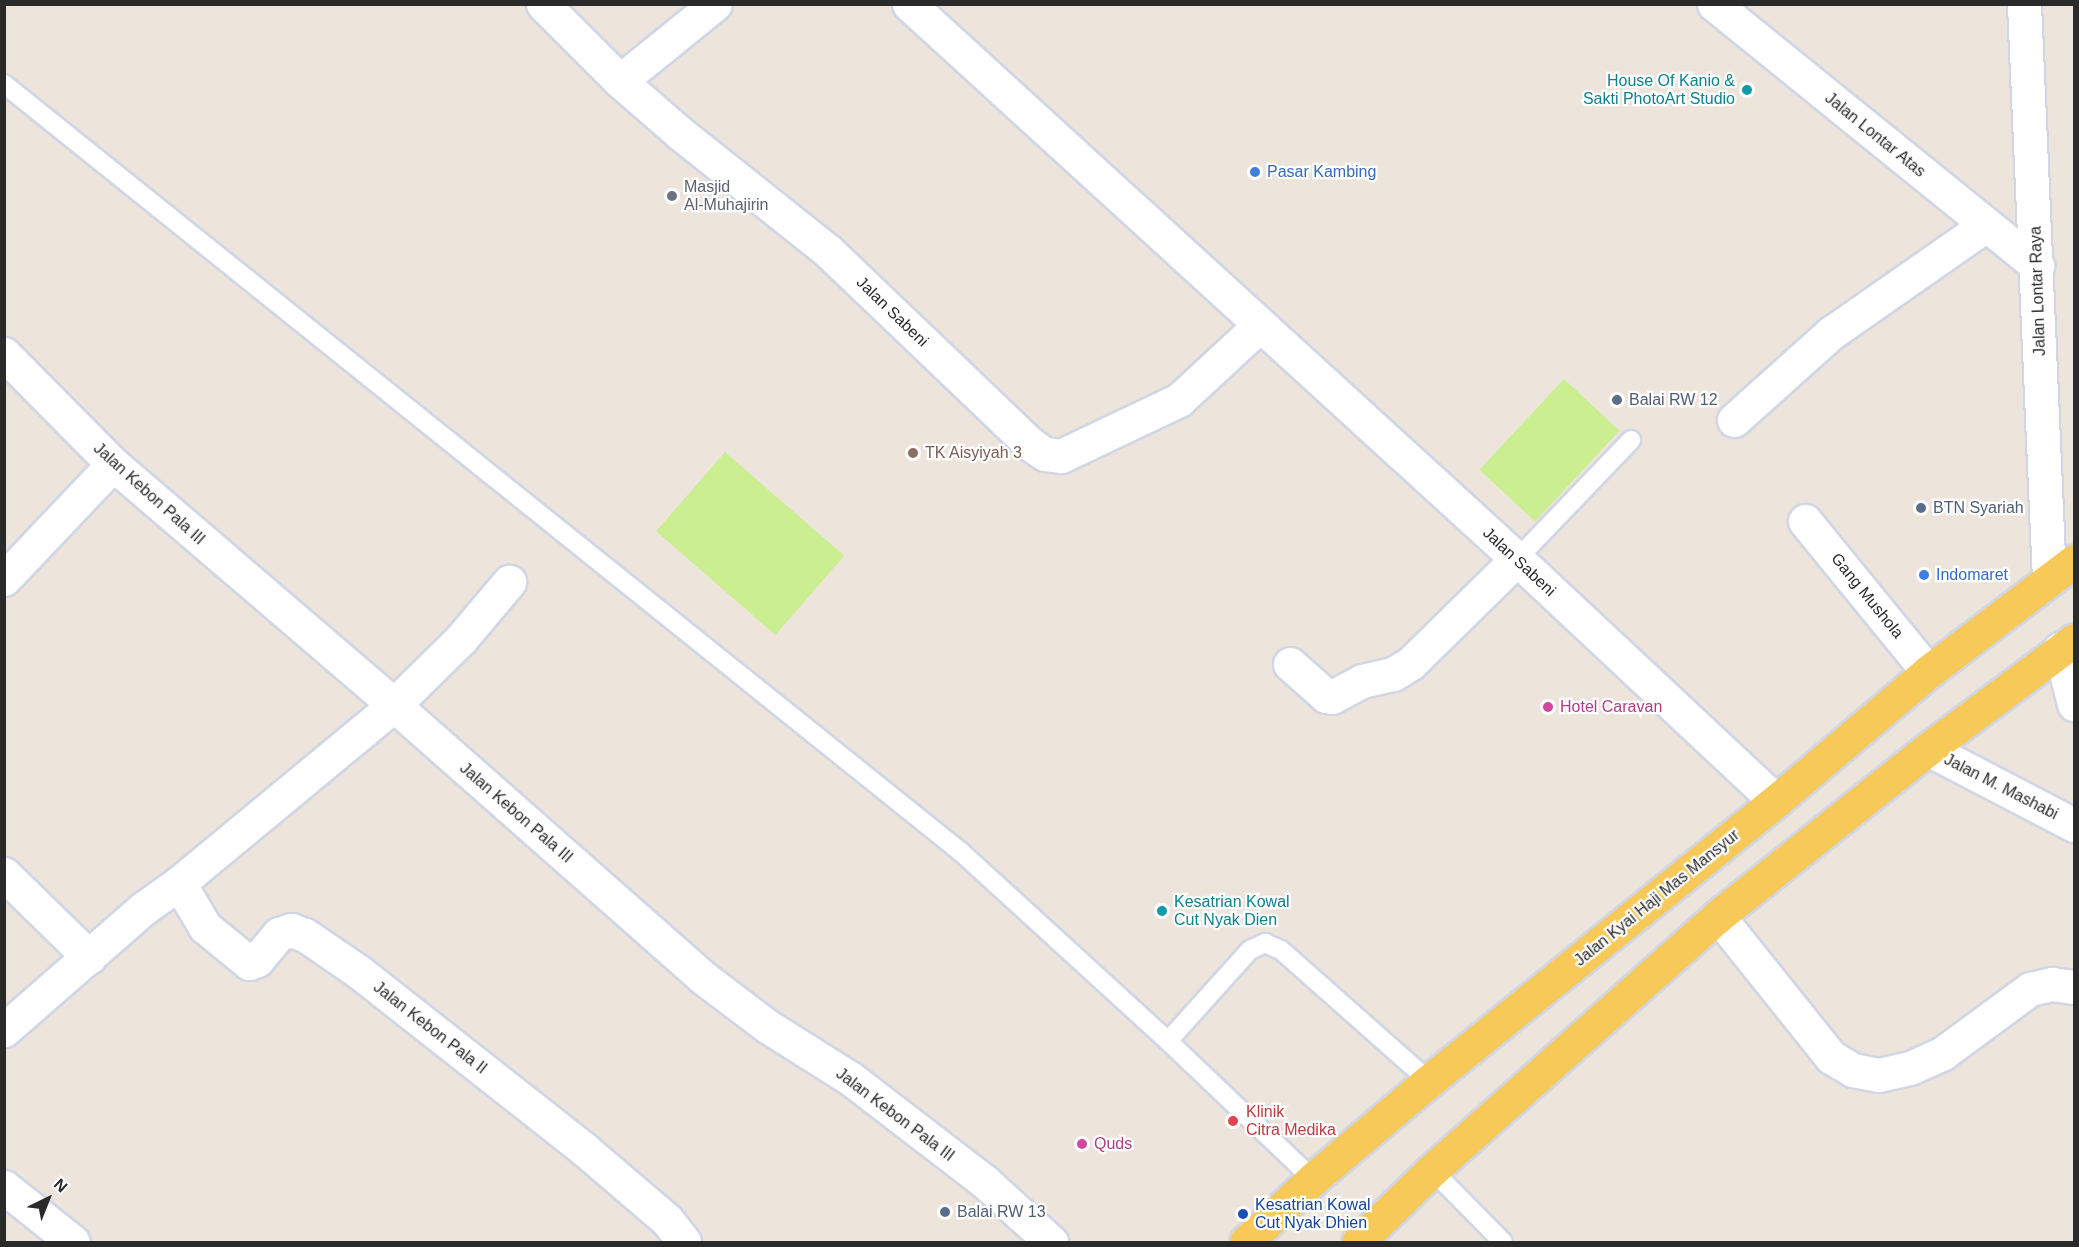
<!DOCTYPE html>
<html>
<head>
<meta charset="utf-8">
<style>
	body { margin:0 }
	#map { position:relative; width:2079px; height:1247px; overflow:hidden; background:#ede5dc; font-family:Helvetica,sans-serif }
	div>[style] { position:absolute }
	.pitch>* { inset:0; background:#cbee91; transform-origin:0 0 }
	.roads { filter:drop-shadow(2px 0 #d1d6e4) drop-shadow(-2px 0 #d1d6e4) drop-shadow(0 2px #d1d6e4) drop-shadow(0 -2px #d1d6e4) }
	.lane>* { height:18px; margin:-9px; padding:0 9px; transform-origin:9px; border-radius:9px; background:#fff }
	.street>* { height:33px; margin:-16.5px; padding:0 16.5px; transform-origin:16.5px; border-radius:16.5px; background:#fff }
	.secondary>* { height:33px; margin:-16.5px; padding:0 16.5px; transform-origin:16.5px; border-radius:16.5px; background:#fff }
	.primary>* { height:33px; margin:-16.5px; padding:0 16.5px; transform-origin:16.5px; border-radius:16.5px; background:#f6c958 }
	.dots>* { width:16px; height:16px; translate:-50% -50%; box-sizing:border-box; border:3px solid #fff; border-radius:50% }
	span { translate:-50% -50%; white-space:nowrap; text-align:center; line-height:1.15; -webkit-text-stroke:4.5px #fff; paint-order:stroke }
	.culture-label { font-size:16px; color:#0d838f }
	.right { translate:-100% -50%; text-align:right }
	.left { translate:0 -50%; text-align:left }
	.street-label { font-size:16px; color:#2a2a2a }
	.shop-label { font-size:16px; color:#366cbe }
	.worship-label { font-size:16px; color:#5b616d }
	.service-label { font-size:16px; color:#4e5e75 }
	.education-label { font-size:16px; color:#785e54 }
	.hotel-label { font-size:16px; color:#b23c85 }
	.health-label { font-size:16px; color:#be3a42 }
	.transit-label { font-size:16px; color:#164399 }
	.frame { position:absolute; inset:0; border:6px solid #2a2a2a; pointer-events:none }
	.north { position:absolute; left:18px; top:1169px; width:60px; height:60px; -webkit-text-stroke:4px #fff; paint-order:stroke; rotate:43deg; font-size:16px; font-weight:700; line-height:24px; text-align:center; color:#2a2a2a }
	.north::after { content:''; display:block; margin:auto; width:21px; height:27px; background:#2a2a2a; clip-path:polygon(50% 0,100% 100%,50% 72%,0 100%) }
</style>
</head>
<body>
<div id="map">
	<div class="pitch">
		<i style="left:1564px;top:379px;width:76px;height:124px;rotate:43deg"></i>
		<i style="left:725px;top:452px;width:158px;height:105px;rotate:41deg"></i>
	</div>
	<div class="roads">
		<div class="lane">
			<i style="left:4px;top:84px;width:1228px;rotate:38.75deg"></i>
			<i style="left:962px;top:853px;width:279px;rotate:42.4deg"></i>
			<i style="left:1168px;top:1041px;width:200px;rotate:43.6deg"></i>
			<i style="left:1517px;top:559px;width:165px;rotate:-46.2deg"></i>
			<i style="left:1168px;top:1041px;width:122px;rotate:-48deg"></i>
			<i style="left:1250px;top:950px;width:17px;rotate:-25deg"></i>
			<i style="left:1265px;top:943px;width:17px;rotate:24deg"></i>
			<i style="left:1281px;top:950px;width:198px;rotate:41.5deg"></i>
			<i style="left:1432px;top:1170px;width:101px;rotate:45.4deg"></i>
		</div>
		<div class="street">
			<i style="left:543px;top:4px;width:109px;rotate:45deg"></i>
			<i style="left:620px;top:81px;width:81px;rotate:41deg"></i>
			<i style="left:681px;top:134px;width:188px;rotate:38.5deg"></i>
			<i style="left:828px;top:251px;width:279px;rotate:43.7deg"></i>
			<i style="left:1030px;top:444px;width:18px;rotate:34deg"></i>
			<i style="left:1045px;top:454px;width:16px;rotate:7deg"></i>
			<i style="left:1061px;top:456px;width:131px;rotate:-25.4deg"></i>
			<i style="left:1179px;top:400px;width:109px;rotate:-42.8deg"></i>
			<i style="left:909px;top:4px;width:823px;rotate:42.39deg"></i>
			<i style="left:1517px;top:559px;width:354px;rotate:43.1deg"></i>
			<i style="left:1714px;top:4px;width:416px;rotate:39deg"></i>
			<i style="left:620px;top:81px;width:122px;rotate:-39deg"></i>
			<i style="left:4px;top:354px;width:155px;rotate:45.3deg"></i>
			<i style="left:113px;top:464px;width:370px;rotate:40.6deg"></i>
			<i style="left:394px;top:705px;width:409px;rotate:41.4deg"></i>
			<i style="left:701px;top:976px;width:83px;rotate:37.1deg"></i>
			<i style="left:767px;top:1026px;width:99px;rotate:32.2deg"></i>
			<i style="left:851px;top:1079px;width:168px;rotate:37.5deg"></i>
			<i style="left:984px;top:1181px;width:91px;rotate:42.3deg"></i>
			<i style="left:1734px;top:420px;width:130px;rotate:-41.9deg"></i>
			<i style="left:1831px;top:333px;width:189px;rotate:-34.9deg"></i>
			<i style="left:1805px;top:521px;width:195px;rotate:50.8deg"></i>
			<i style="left:4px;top:579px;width:158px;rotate:-46.5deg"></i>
			<i style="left:1290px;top:664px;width:48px;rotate:41.6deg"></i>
			<i style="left:1326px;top:696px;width:6px;rotate:9deg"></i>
			<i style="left:1332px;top:697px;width:34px;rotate:-28deg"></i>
			<i style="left:1362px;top:681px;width:32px;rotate:-13deg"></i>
			<i style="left:1393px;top:674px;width:21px;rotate:-31deg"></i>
			<i style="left:1411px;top:663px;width:148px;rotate:-44.5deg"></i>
			<i style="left:4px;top:874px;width:119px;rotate:44.3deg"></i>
			<i style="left:179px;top:883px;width:51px;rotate:59.4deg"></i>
			<i style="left:205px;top:927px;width:57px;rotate:39.3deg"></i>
			<i style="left:249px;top:963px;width:9px;rotate:-21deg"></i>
			<i style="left:257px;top:960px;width:34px;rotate:-50deg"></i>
			<i style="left:279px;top:934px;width:13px;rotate:-18deg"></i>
			<i style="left:291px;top:930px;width:15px;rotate:20deg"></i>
			<i style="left:305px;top:935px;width:65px;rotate:34.4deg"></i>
			<i style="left:359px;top:972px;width:288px;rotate:38.2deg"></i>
			<i style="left:585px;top:1150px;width:108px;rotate:40.5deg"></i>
			<i style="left:667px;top:1220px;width:28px;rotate:52deg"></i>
			<i style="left:4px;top:1030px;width:186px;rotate:-41.1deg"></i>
			<i style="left:144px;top:908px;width:43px;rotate:-35.5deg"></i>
			<i style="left:179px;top:883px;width:279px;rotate:-39.6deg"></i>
			<i style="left:394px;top:705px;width:94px;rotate:-44.6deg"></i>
			<i style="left:461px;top:639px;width:75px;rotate:-49.9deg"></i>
			<i style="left:4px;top:1187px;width:88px;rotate:38.6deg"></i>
		</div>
		<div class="secondary">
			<i style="left:2024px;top:4px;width:575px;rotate:87.51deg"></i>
			<i style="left:2060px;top:649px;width:57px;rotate:75.7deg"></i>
			<i style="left:1928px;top:749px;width:165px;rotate:27.5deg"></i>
			<i style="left:1718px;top:916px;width:181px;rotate:51.3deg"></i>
			<i style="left:1831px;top:1057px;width:26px;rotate:31deg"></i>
			<i style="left:1853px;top:1070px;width:26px;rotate:11deg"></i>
			<i style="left:1879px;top:1075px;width:32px;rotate:-13deg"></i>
			<i style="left:1910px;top:1068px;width:36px;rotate:-24deg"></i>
			<i style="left:1943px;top:1053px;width:108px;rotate:-36.3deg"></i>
			<i style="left:2030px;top:989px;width:23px;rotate:-13deg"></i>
			<i style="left:2052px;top:984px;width:22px;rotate:8deg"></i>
		</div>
		<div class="primary">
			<i style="left:1246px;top:1242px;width:92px;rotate:-43.2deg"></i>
			<i style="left:1313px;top:1179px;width:152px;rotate:-40.2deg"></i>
			<i style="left:1429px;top:1081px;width:446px;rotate:-38.9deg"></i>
			<i style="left:1776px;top:801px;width:199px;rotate:-40.3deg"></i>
			<i style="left:1928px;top:672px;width:183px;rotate:-37.2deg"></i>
			<i style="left:1358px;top:1242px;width:103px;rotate:-44.2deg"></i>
			<i style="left:1432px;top:1170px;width:383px;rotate:-41.6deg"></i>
			<i style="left:1718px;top:916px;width:268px;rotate:-38.5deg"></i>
			<i style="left:1928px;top:749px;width:182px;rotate:-36.7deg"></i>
		</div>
	</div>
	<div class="dots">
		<i style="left:1747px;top:90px;background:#0f9aa8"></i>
		<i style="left:1255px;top:172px;background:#3f7fe0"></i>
		<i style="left:672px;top:196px;background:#6b7280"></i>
		<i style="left:1617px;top:400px;background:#5c6f8a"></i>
		<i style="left:913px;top:453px;background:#8d6e63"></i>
		<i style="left:1921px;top:508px;background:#5c6f8a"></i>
		<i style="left:1924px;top:575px;background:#3f7fe0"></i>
		<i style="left:1548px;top:707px;background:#d1479c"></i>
		<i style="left:1162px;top:911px;background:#0f9aa8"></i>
		<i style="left:1233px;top:1121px;background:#e0444e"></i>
		<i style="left:1082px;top:1144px;background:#d1479c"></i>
		<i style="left:945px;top:1212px;background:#5c6f8a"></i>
		<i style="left:1243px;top:1214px;background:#1a4fb4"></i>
	</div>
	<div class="culture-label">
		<span class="right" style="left:1735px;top:90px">House Of Kanio &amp;<br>Sakti PhotoArt Studio</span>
		<span class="left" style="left:1174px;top:911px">Kesatrian Kowal<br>Cut Nyak Dien</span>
	</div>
	<div class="street-label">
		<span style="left:1875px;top:135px;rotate:39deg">Jalan Lontar Atas</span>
		<span style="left:2038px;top:291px;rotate:-92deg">Jalan Lontar Raya</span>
		<span style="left:892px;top:312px;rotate:44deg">Jalan Sabeni</span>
		<span style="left:149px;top:494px;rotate:42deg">Jalan Kebon Pala III</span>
		<span style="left:1519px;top:562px;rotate:43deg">Jalan Sabeni</span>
		<span style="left:1867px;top:596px;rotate:51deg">Gang Mushola</span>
		<span style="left:2001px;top:787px;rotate:27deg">Jalan M. Mashabi</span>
		<span style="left:516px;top:813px;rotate:41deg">Jalan Kebon Pala III</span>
		<span style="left:1657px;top:898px;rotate:-39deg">Jalan Kyai Haji Mas Mansyur</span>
		<span style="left:430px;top:1028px;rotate:38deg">Jalan Kebon Pala II</span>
		<span style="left:895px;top:1115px;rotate:37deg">Jalan Kebon Pala III</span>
	</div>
	<div class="shop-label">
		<span class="left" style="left:1267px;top:172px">Pasar Kambing</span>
		<span class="left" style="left:1936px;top:575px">Indomaret</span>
	</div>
	<div class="worship-label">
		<span class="left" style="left:684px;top:196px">Masjid<br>Al-Muhajirin</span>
	</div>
	<div class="service-label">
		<span class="left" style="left:1629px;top:400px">Balai RW 12</span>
		<span class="left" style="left:1933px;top:508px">BTN Syariah</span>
		<span class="left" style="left:957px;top:1212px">Balai RW 13</span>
	</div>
	<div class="education-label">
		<span class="left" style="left:925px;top:453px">TK Aisyiyah 3</span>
	</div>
	<div class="hotel-label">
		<span class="left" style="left:1560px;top:707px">Hotel Caravan</span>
		<span class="left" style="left:1094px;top:1144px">Quds</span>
	</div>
	<div class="health-label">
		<span class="left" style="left:1246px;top:1121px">Klinik<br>Citra Medika</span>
	</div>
	<div class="transit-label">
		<span class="left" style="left:1255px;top:1214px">Kesatrian Kowal<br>Cut Nyak Dhien</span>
	</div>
	<div class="frame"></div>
	<div class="north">N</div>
</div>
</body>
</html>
